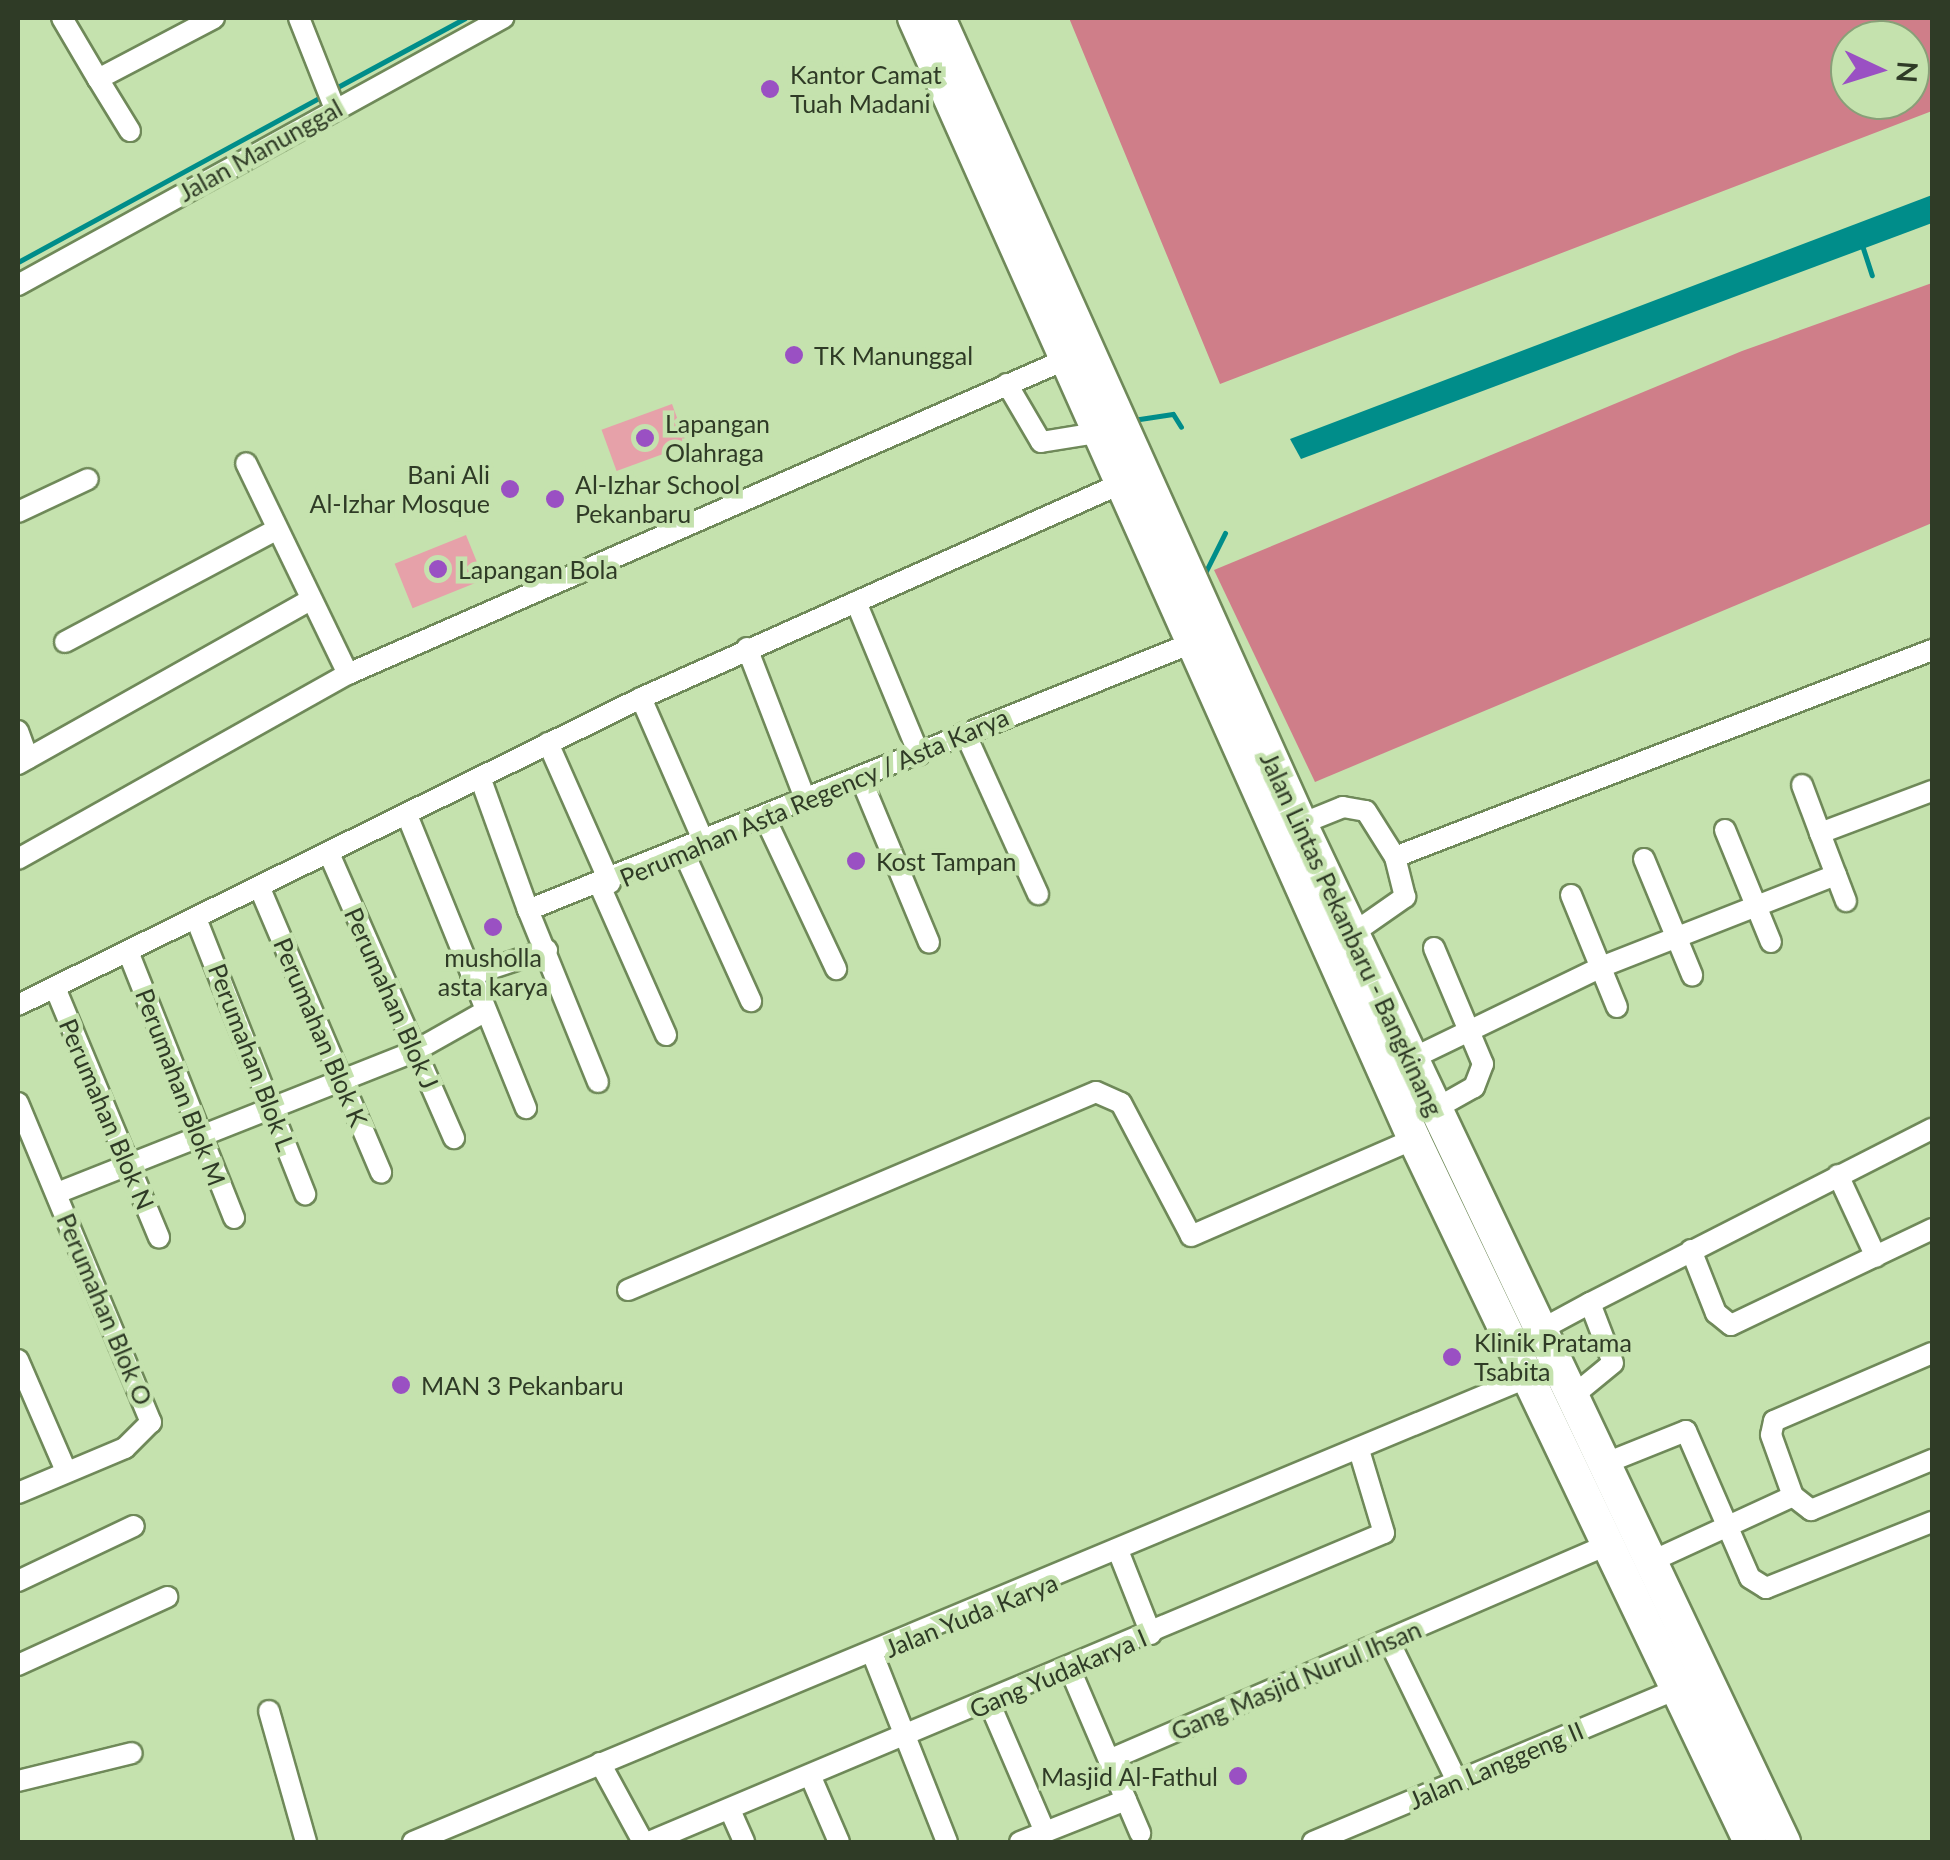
<!DOCTYPE html>
<html>
<head>
<meta charset="utf-8">
<style>
	body { margin:0 }
	#map { position:relative; width:1950px; height:1860px; overflow:hidden; background:#c5e2ae; font-family:Lato,sans-serif }
	div>[style] { position:absolute }
	.green>* { inset:0; background:#e6a1a9; transform-origin:0 0 }
	.forest>* { inset:0; background:#cf7e89 }
	.water>* { inset:0; background:#008d8a }
	.stream>* { height:5px; margin:-2.5px; padding:0 2.5px; transform-origin:2.5px; border-radius:2.5px; background:#008d8a }
	.roads { filter:drop-shadow(2px 0 #6f8959) drop-shadow(-2px 0 #6f8959) drop-shadow(0 2px #6f8959) drop-shadow(0 -2px #6f8959) }
	.minor>* { height:20px; margin:-10px; padding:0 10px; transform-origin:10px; border-radius:10px; background:#fff }
	.trunk>* { height:32px; margin:-16px; padding:0 16px; transform-origin:16px; border-radius:16px; background:#fff }
	.dots>* { width:28px; height:28px; translate:-50% -50%; box-sizing:border-box; border:5px solid #c5e2ae; border-radius:50% }
	span { translate:-50% -50%; white-space:nowrap; text-align:center; line-height:1.15; -webkit-text-stroke:9px #c5e2ae; paint-order:stroke }
	.poi-label { font-size:25px; color:#2f3b26 }
	.left { translate:0 -50%; text-align:left }
	.right { translate:-100% -50%; text-align:right }
	.street-label { font-size:25px; color:#2f3b26 }
	.frame { position:absolute; inset:0; border:20px solid #2f3b26; pointer-events:none }
	.north { position:absolute; left:1830px; top:20px; width:100px; height:100px; box-sizing:border-box; background:#c5e2ae; border:2px solid #899f78; border-radius:50%; rotate:94deg; font-size:28px; font-weight:700; line-height:40px; text-align:center; color:#2f3b26 }
	.north::after { content:''; display:block; margin:auto; width:35px; height:45px; background:#9a50c3; clip-path:polygon(50% 0,100% 100%,50% 72%,0 100%) }
</style>
</head>
<body>
<div id="map">
	<div class="green">
		<i style="left:672px;top:404px;width:44px;height:75px;rotate:70deg"></i>
		<i style="left:466px;top:535px;width:48px;height:77px;rotate:68deg"></i>
	</div>
	<div class="forest">
		<i style="clip-path:polygon(evenodd,1069px 18px,1932px 18px,1932px 111px,1220px 384px,1069px 18px,1850px 40px,1910px 40px,1910px 100px,1850px 100px,1850px 40px)"></i>
		<i style="clip-path:polygon(1932px 283px,1932px 523px,1315px 782px,1214px 570px,1742px 351px)"></i>
	</div>
	<div class="water">
		<i style="clip-path:polygon(1932px 195px,1932px 223px,1301px 459px,1290px 439px)"></i>
	</div>
	<div class="stream">
		<i style="left:332px;top:90px;width:151px;rotate:-28.4deg"></i>
		<i style="left:1861px;top:242px;width:35px;rotate:72deg"></i>
		<i style="left:18px;top:262px;width:346px;rotate:-28.6deg"></i>
		<i style="left:1133px;top:420px;width:40px;rotate:-8.5deg"></i>
		<i style="left:1173px;top:414px;width:15px;rotate:58deg"></i>
		<i style="left:1204px;top:575px;width:47px;rotate:-63.4deg"></i>
	</div>
	<div class="roads">
		<div class="minor">
			<i style="left:62px;top:18px;width:71px;rotate:59.5deg"></i>
			<i style="left:299px;top:18px;width:98px;rotate:68.4deg"></i>
			<i style="left:130px;top:131px;width:61px;rotate:-121.6deg"></i>
			<i style="left:98px;top:79px;width:131px;rotate:-27.7deg"></i>
			<i style="left:18px;top:285px;width:554px;rotate:-28.83deg"></i>
			<i style="left:1007px;top:384px;width:67px;rotate:59.6deg"></i>
			<i style="left:1041px;top:442px;width:57px;rotate:-9.1deg"></i>
			<i style="left:18px;top:512px;width:77px;rotate:-25.2deg"></i>
			<i style="left:856px;top:602px;width:165px;rotate:67.5deg"></i>
			<i style="left:65px;top:642px;width:239px;rotate:-28deg"></i>
			<i style="left:747px;top:648px;width:164px;rotate:68.9deg"></i>
			<i style="left:348px;top:674px;width:780px;rotate:-23.67deg"></i>
			<i style="left:641px;top:698px;width:157px;rotate:66.4deg"></i>
			<i style="left:18px;top:731px;width:29px;rotate:70deg"></i>
			<i style="left:965px;top:733px;width:177px;rotate:65.6deg"></i>
			<i style="left:548px;top:743px;width:153px;rotate:66.1deg"></i>
			<i style="left:18px;top:764px;width:331px;rotate:-29.3deg"></i>
			<i style="left:861px;top:779px;width:177px;rotate:67.4deg"></i>
			<i style="left:481px;top:780px;width:138px;rotate:70.1deg"></i>
			<i style="left:1802px;top:785px;width:51px;rotate:69.4deg"></i>
			<i style="left:765px;top:818px;width:167px;rotate:64.8deg"></i>
			<i style="left:409px;top:820px;width:311px;rotate:67.9deg"></i>
			<i style="left:1301px;top:824px;width:45px;rotate:-22deg"></i>
			<i style="left:1343px;top:807px;width:23px;rotate:10deg"></i>
			<i style="left:1366px;top:811px;width:54px;rotate:57.8deg"></i>
			<i style="left:1395px;top:857px;width:576px;rotate:-21.08deg"></i>
			<i style="left:1725px;top:830px;width:121px;rotate:67.7deg"></i>
			<i style="left:683px;top:851px;width:165px;rotate:65.6deg"></i>
			<i style="left:331px;top:858px;width:306px;rotate:66.3deg"></i>
			<i style="left:18px;top:859px;width:378px;rotate:-29.3deg"></i>
			<i style="left:348px;top:674px;width:234px;rotate:-115.8deg"></i>
			<i style="left:1644px;top:859px;width:126px;rotate:67.5deg"></i>
			<i style="left:1836px;top:875px;width:28px;rotate:69deg"></i>
			<i style="left:600px;top:886px;width:163px;rotate:66.1deg"></i>
			<i style="left:261px;top:891px;width:306px;rotate:66.9deg"></i>
			<i style="left:1571px;top:895px;width:121px;rotate:67.7deg"></i>
			<i style="left:197px;top:921px;width:294px;rotate:68.4deg"></i>
			<i style="left:1352px;top:934px;width:65px;rotate:-34.9deg"></i>
			<i style="left:1405px;top:897px;width:41px;rotate:-104deg"></i>
			<i style="left:1434px;top:948px;width:126px;rotate:67.1deg"></i>
			<i style="left:1483px;top:1064px;width:25px;rotate:111deg"></i>
			<i style="left:1474px;top:1087px;width:45px;rotate:150.6deg"></i>
			<i style="left:129px;top:954px;width:284px;rotate:68.3deg"></i>
			<i style="left:471px;top:975px;width:80px;rotate:-18.2deg"></i>
			<i style="left:56px;top:990px;width:268px;rotate:67.4deg"></i>
			<i style="left:18px;top:1005px;width:695px;rotate:-26.23deg"></i>
			<i style="left:641px;top:698px;width:525px;rotate:-24.07deg"></i>
			<i style="left:1411px;top:1059px;width:211px;rotate:-25.8deg"></i>
			<i style="left:1601px;top:967px;width:252px;rotate:-21.4deg"></i>
			<i style="left:1836px;top:875px;width:45px;rotate:-110.9deg"></i>
			<i style="left:1820px;top:833px;width:120px;rotate:-20.6deg"></i>
			<i style="left:598px;top:1082px;width:186px;rotate:-112.1deg"></i>
			<i style="left:528px;top:910px;width:716px;rotate:-21.91deg"></i>
			<i style="left:18px;top:1103px;width:346px;rotate:67.4deg"></i>
			<i style="left:151px;top:1422px;width:37px;rotate:135deg"></i>
			<i style="left:125px;top:1448px;width:116px;rotate:157.2deg"></i>
			<i style="left:1838px;top:1175px;width:90px;rotate:65.1deg"></i>
			<i style="left:57px;top:1193px;width:385px;rotate:-21.6deg"></i>
			<i style="left:415px;top:1051px;width:81px;rotate:-29.4deg"></i>
			<i style="left:1691px;top:1250px;width:68px;rotate:68.4deg"></i>
			<i style="left:1716px;top:1313px;width:19px;rotate:39deg"></i>
			<i style="left:1731px;top:1325px;width:223px;rotate:-25.5deg"></i>
			<i style="left:628px;top:1290px;width:508px;rotate:-22.93deg"></i>
			<i style="left:1096px;top:1092px;width:27px;rotate:24deg"></i>
			<i style="left:1121px;top:1103px;width:150px;rotate:62.2deg"></i>
			<i style="left:1191px;top:1236px;width:243px;rotate:-23.5deg"></i>
			<i style="left:1542px;top:1329px;width:55px;rotate:-28.4deg"></i>
			<i style="left:1932px;top:1353px;width:172px;rotate:156.7deg"></i>
			<i style="left:1774px;top:1421px;width:14px;rotate:102deg"></i>
			<i style="left:1771px;top:1435px;width:65px;rotate:70.2deg"></i>
			<i style="left:1793px;top:1496px;width:23px;rotate:38deg"></i>
			<i style="left:1811px;top:1510px;width:131px;rotate:-22.5deg"></i>
			<i style="left:18px;top:1360px;width:121px;rotate:66.6deg"></i>
			<i style="left:1574px;top:1395px;width:50px;rotate:-39.4deg"></i>
			<i style="left:1613px;top:1363px;width:64px;rotate:-111deg"></i>
			<i style="left:1590px;top:1303px;width:384px;rotate:-27deg"></i>
			<i style="left:1606px;top:1463px;width:86px;rotate:-21.8deg"></i>
			<i style="left:1686px;top:1431px;width:160px;rotate:66.5deg"></i>
			<i style="left:1750px;top:1578px;width:19px;rotate:32deg"></i>
			<i style="left:1766px;top:1588px;width:179px;rotate:-21.7deg"></i>
			<i style="left:1119px;top:1553px;width:87px;rotate:68.4deg"></i>
			<i style="left:1652px;top:1561px;width:155px;rotate:-24.7deg"></i>
			<i style="left:18px;top:1581px;width:128px;rotate:-25.4deg"></i>
			<i style="left:1389px;top:1641px;width:156px;rotate:64.1deg"></i>
			<i style="left:873px;top:1655px;width:201px;rotate:68.4deg"></i>
			<i style="left:18px;top:1665px;width:164px;rotate:-24.5deg"></i>
			<i style="left:1069px;top:1667px;width:181px;rotate:66.8deg"></i>
			<i style="left:989px;top:1702px;width:142px;rotate:66.7deg"></i>
			<i style="left:269px;top:1711px;width:136px;rotate:74.2deg"></i>
			<i style="left:1109px;top:1760px;width:542px;rotate:-23.35deg"></i>
			<i style="left:600px;top:1763px;width:90px;rotate:61.4deg"></i>
			<i style="left:810px;top:1775px;width:73px;rotate:66.6deg"></i>
			<i style="left:18px;top:1781px;width:117px;rotate:-13.8deg"></i>
			<i style="left:730px;top:1810px;width:35px;rotate:66deg"></i>
			<i style="left:413px;top:1842px;width:1206px;rotate:-22.63deg"></i>
			<i style="left:649px;top:1842px;width:797px;rotate:-22.8deg"></i>
			<i style="left:1384px;top:1533px;width:87px;rotate:-106.8deg"></i>
			<i style="left:1020px;top:1842px;width:114px;rotate:-21.6deg"></i>
			<i style="left:1313px;top:1842px;width:397px;rotate:-22.8deg"></i>
		</div>
		<div class="trunk">
			<i style="left:914px;top:18px;width:1227px;rotate:65.96deg"></i>
			<i style="left:1414px;top:1139px;width:779px;rotate:64.45deg"></i>
			<i style="left:939px;top:18px;width:884px;rotate:65.81deg"></i>
			<i style="left:1301px;top:824px;width:1127px;rotate:64.62deg"></i>
		</div>
	</div>
	<div class="dots">
		<i style="left:770px;top:89px;background:#9a50c3"></i>
		<i style="left:794px;top:355px;background:#9a50c3"></i>
		<i style="left:645px;top:438px;background:#9a50c3"></i>
		<i style="left:510px;top:489px;background:#9a50c3"></i>
		<i style="left:555px;top:499px;background:#9a50c3"></i>
		<i style="left:438px;top:569px;background:#9a50c3"></i>
		<i style="left:856px;top:861px;background:#9a50c3"></i>
		<i style="left:493px;top:927px;background:#9a50c3"></i>
		<i style="left:1452px;top:1357px;background:#9a50c3"></i>
		<i style="left:401px;top:1385px;background:#9a50c3"></i>
		<i style="left:1238px;top:1776px;background:#9a50c3"></i>
	</div>
	<div class="poi-label">
		<span class="left" style="left:790px;top:89px">Kantor Camat<br>Tuah Madani</span>
		<span class="left" style="left:814px;top:355px">TK Manunggal</span>
		<span class="left" style="left:665px;top:438px">Lapangan<br>Olahraga</span>
		<span class="right" style="left:490px;top:489px">Bani Ali<br>Al-Izhar Mosque</span>
		<span class="left" style="left:575px;top:499px">Al-Izhar School<br>Pekanbaru</span>
		<span class="left" style="left:458px;top:569px">Lapangan Bola</span>
		<span class="left" style="left:876px;top:861px">Kost Tampan</span>
		<span style="left:493px;top:972px">musholla<br>asta karya</span>
		<span class="left" style="left:1474px;top:1357px">Klinik Pratama<br>Tsabita</span>
		<span class="left" style="left:421px;top:1385px">MAN 3 Pekanbaru</span>
		<span class="right" style="left:1218px;top:1776px">Masjid Al-Fathul</span>
	</div>
	<div class="street-label">
		<span style="left:260px;top:150px;rotate:-29deg">Jalan Manunggal</span>
		<span style="left:814px;top:797px;rotate:-23deg">Perumahan Asta Regency / Asta Karya</span>
		<span style="left:1352px;top:934px;rotate:65deg">Jalan Lintas Pekanbaru - Bangkinang</span>
		<span style="left:392px;top:998px;rotate:66deg">Perumahan Blok J</span>
		<span style="left:321px;top:1032px;rotate:67deg">Perumahan Blok K</span>
		<span style="left:252px;top:1057px;rotate:69deg">Perumahan Blok L</span>
		<span style="left:181px;top:1087px;rotate:69deg">Perumahan Blok M</span>
		<span style="left:107px;top:1114px;rotate:67deg">Perumahan Blok N</span>
		<span style="left:105px;top:1309px;rotate:67deg">Perumahan Blok O</span>
		<span style="left:971px;top:1615px;rotate:-22deg">Jalan Yuda Karya</span>
		<span style="left:1058px;top:1673px;rotate:-23deg">Gang Yudakarya I</span>
		<span style="left:1296px;top:1680px;rotate:-23deg">Gang Masjid Nurul Ihsan</span>
		<span style="left:1496px;top:1765px;rotate:-23deg">Jalan Langgeng II</span>
	</div>
	<div class="frame"></div>
	<div class="north">N</div>
</div>
</body>
</html>
